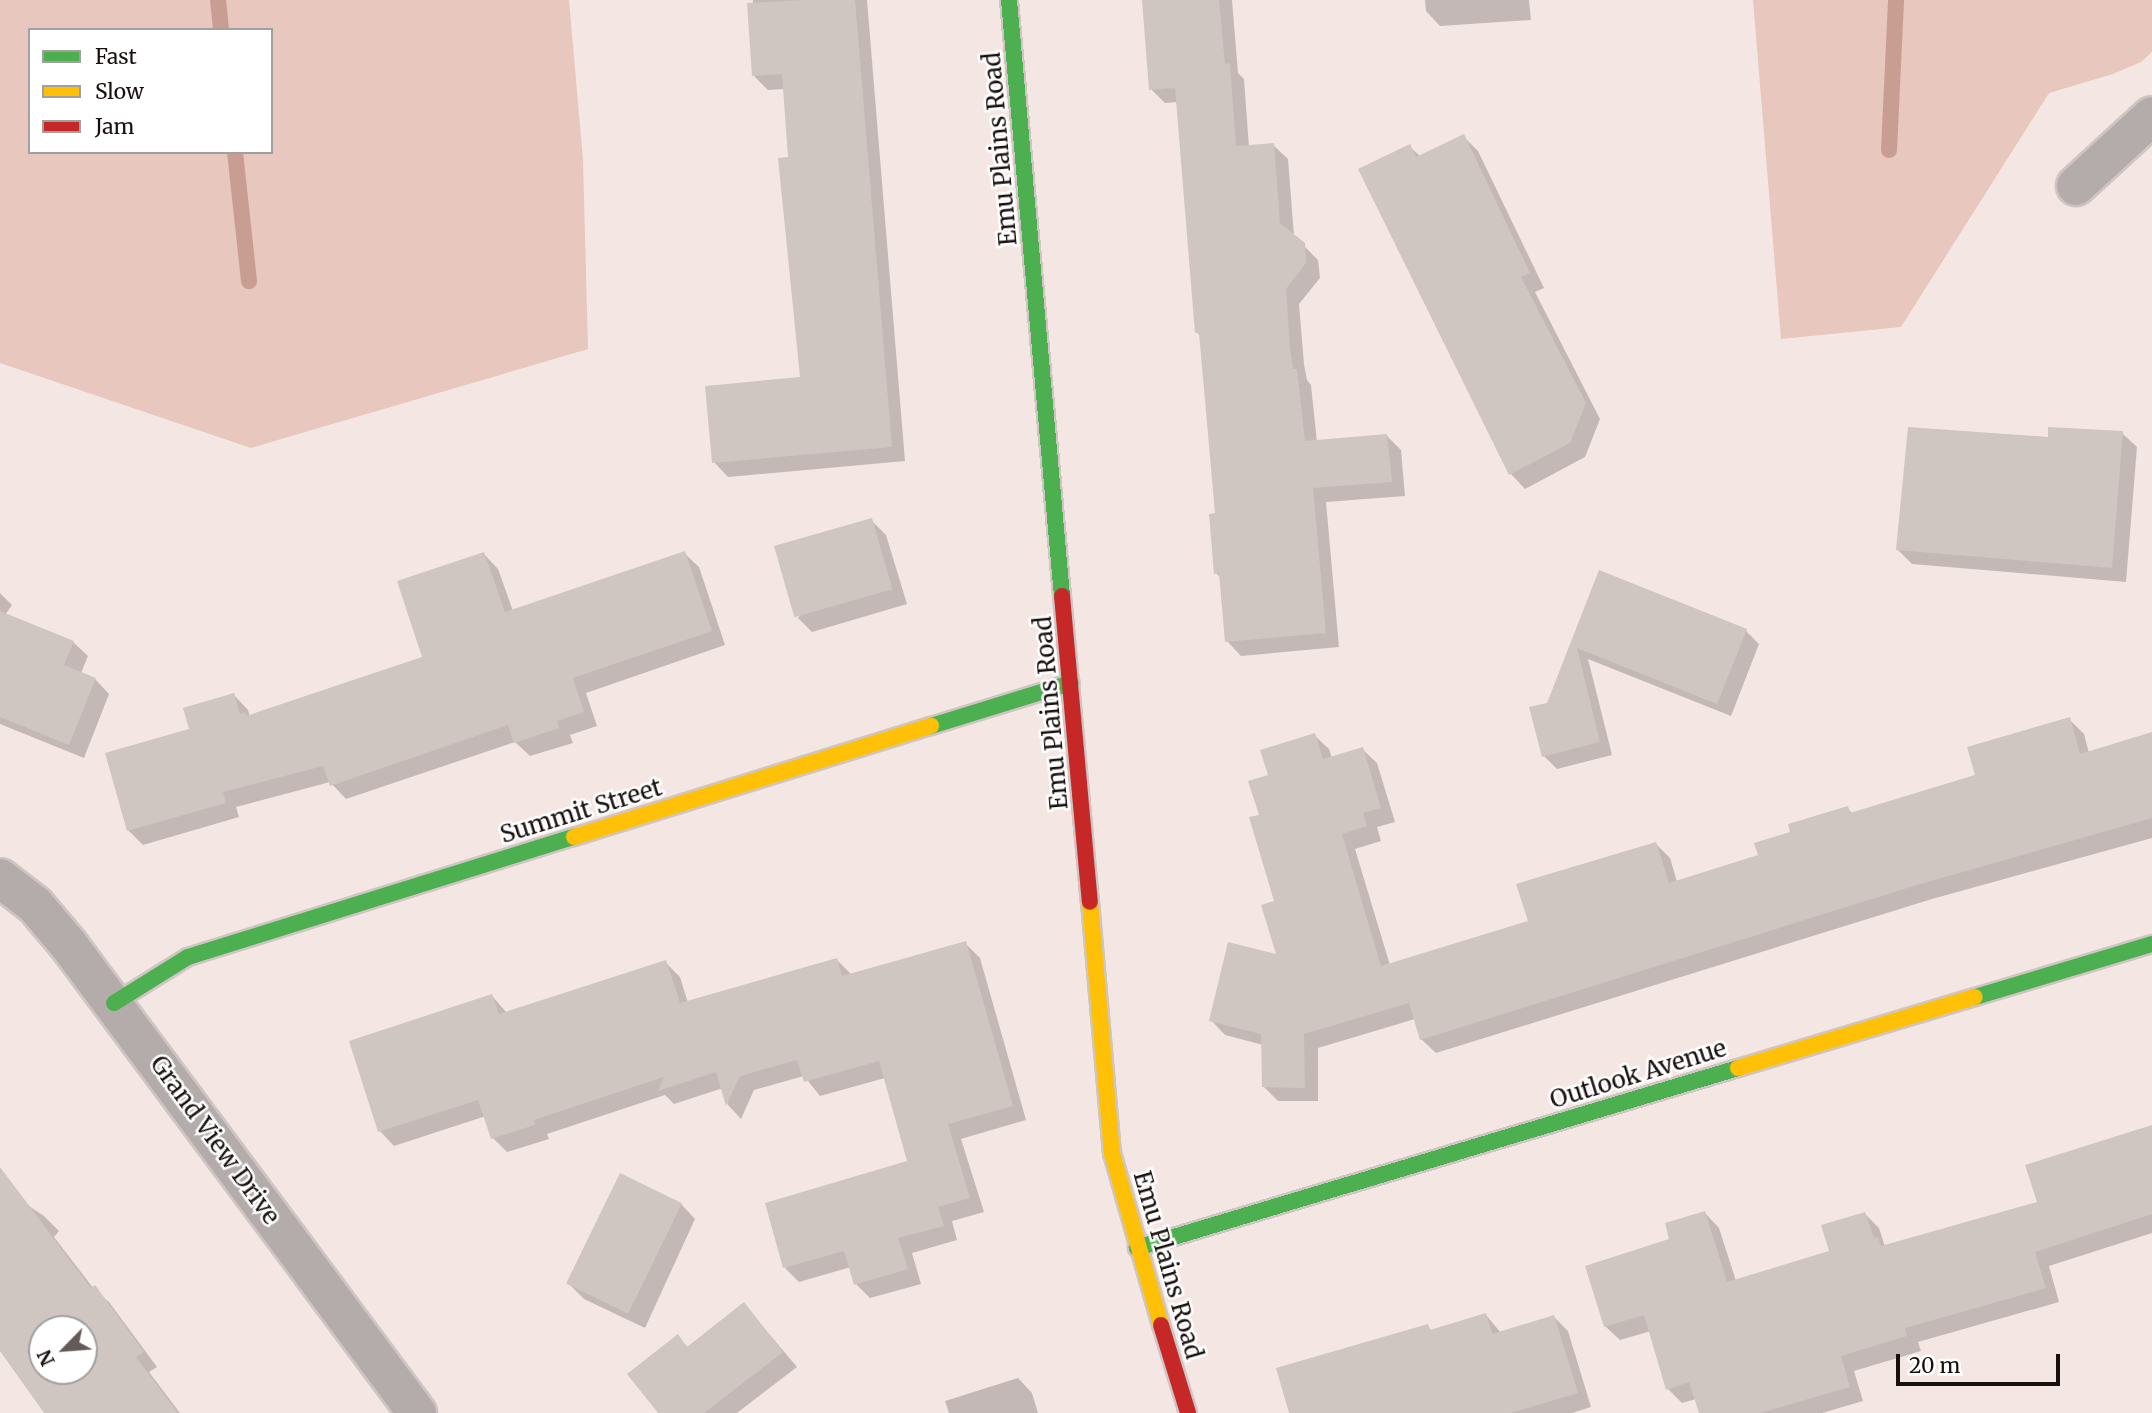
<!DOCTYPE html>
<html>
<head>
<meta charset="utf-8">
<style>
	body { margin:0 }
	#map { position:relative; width:2152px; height:1413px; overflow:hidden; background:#f4e7e3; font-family:Merriweather,serif }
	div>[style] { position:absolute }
	.green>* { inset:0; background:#e7c7be }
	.shadow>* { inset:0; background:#0003 }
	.stream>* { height:16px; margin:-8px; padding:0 8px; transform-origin:8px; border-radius:8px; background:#c99e92 }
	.building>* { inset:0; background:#cfc5c1; transform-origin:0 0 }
	.roads { filter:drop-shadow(2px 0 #cfc5c3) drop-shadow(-2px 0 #cfc5c3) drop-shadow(0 2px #cfc5c3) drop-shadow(0 -2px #cfc5c3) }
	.street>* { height:38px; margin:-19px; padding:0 19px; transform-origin:19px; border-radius:19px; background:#b3acab }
	.fast>* { height:16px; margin:-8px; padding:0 8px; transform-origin:8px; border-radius:8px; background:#4caf50 }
	.slow>* { height:16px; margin:-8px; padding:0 8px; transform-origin:8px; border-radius:8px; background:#ffc107 }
	.jam>* { height:16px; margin:-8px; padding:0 8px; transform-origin:8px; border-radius:8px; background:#c62828 }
	span { translate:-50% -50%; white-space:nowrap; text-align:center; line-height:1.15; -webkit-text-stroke:5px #fff; paint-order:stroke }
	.street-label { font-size:24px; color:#17100e }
	.legend { position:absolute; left:28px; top:28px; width:245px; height:126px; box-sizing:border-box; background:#fff; border:2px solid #a29f9f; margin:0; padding:9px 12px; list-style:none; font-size:21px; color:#17100e }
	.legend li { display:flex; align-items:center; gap:14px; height:35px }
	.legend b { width:35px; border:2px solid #a29f9f }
	.north { position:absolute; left:28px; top:1315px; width:70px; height:70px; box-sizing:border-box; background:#fff; border:2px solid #a29f9f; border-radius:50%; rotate:245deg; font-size:19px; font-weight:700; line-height:28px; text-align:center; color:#17100e }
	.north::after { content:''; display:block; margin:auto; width:24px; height:32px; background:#645b59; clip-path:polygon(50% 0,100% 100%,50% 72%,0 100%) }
	.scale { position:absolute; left:1896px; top:1354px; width:164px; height:32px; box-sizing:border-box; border:4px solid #17100e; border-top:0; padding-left:9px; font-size:21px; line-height:24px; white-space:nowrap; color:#17100e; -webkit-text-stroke:5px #fff; paint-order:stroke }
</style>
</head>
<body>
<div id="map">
	<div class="green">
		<i style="clip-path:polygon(evenodd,0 0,569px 0,583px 160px,588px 349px,251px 448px,0 363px,0 0,30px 30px,271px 30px,271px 152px,30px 152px,30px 30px)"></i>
		<i style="clip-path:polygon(1753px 0,2152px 0,2152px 52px,2141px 62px,2113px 74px,2049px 93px,1901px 327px,1781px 339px)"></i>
	</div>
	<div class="shadow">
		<i style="clip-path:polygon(753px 0,867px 0,905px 461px,728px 477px,714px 462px,802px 379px,785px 89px,768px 90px,754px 76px)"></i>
		<i style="clip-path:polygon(1144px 0,1232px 0,1238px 73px,1244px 79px,1249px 147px,1273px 145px,1288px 159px,1294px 236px,1318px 260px,1320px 278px,1299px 304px,1304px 364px,1307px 380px,1311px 385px,1317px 442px,1387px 436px,1401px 450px,1405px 496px,1326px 502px,1339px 647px,1241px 656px,1227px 641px,1221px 578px,1216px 573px,1217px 515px,1201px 337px,1197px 332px,1178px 102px,1165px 103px,1151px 89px)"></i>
		<i style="clip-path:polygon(1425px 0,1529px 0,1531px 20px,1440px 26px,1426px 11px)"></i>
		<i style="clip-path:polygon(1463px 136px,1478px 151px,1544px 288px,1535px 292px,1600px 419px,1585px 457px,1525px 489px,1511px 474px,1360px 169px,1409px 146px,1421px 157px)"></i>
		<i style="clip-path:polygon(2122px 433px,2137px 447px,2126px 582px,1912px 564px,1898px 550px,2050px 439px)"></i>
		<i style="clip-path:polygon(871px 520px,886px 535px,907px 604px,812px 632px,798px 618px)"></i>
		<i style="clip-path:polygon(684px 553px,699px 567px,725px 645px,586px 693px,597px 726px,570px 735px,573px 743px,530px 756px,515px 742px,346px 799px,330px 782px,236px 807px,239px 817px,143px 845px,128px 830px,191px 730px,234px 695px,248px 710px,250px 717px,424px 658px,484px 554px,498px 569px,513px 611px)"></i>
		<i style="clip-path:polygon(1600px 573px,1746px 631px,1759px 644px,1731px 716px,1588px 659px,1612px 755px,1557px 769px,1544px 756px,1548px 704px)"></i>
		<i style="clip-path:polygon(0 593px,12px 605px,5px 615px,73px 642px,88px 656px,81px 673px,95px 679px,109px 694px,84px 758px,0 724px)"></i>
		<i style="clip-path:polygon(2069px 719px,2084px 734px,2089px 753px,2152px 734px,2152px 838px,1932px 899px,1436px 1053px,1421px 1039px,1415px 1019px,1318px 1048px,1318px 1101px,1278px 1101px,1264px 1087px,1263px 1045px,1225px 1035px,1211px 1020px,1278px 957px,1276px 902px,1261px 816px,1270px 776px,1314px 735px,1329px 749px,1332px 758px,1362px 749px,1377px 763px,1395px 822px,1377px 827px,1381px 841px,1355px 849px,1390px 965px,1530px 922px,1656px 844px,1670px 858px,1677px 882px,1760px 856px,1792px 833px,1847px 808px,1853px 814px,1978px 776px)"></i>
		<i style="clip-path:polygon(965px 943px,980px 958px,1026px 1120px,961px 1139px,984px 1212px,952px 1221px,957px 1240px,912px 1253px,921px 1284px,870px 1298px,856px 1284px,851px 1267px,799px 1282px,785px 1268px,909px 1163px,885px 1078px,820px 1096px,804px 1076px,754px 1090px,741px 1119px,728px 1105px,723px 1088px,674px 1104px,665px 1095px,547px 1134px,549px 1139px,507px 1152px,493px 1138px,486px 1116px,394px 1146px,380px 1131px,492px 996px,507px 1013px,665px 962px,680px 977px,688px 1003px,837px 960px,852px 975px)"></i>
		<i style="clip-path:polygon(2152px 1126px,2152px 1233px,2049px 1266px,2059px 1302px,1918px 1342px,1921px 1351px,1854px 1371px,1863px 1401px,1822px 1413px,1700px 1413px,1696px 1399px,1682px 1403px,1668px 1389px,1651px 1331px,1620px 1340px,1605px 1326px,1671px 1241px,1705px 1213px,1719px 1228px,1736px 1281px,1831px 1253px,1865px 1214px,1879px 1228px,1885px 1247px,2039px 1203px)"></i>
		<i style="clip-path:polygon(0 1187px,44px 1216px,59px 1231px,54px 1237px,94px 1289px,109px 1302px,157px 1367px,149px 1372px,180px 1413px,48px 1413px,43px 1371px,84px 1371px,84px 1329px,42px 1329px,42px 1358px,0 1330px)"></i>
		<i style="clip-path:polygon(681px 1204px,695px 1219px,645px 1328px,584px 1299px,570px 1285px)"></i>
		<i style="clip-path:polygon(744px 1304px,797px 1367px,737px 1413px,660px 1413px,677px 1337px,689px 1348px)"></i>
		<i style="clip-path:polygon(1486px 1315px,1501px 1333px,1554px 1317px,1568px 1331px,1591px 1407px,1572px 1413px,1291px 1413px,1427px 1326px,1432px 1331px)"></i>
		<i style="clip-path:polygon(1018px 1378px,1032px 1393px,1038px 1413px,949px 1413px,945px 1401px)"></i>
	</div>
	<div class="stream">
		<i style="left:218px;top:0;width:30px;rotate:84deg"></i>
		<i style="left:1889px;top:150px;width:150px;rotate:-87.3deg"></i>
		<i style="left:235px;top:152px;width:130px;rotate:83.8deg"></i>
	</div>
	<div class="building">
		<i style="clip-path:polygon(802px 0,855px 0,892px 447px,712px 463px,705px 386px,800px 377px,778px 158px,788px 157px,782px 74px,752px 76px,747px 3px)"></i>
		<i style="clip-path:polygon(1142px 0,1219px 0,1225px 64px,1230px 63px,1236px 146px,1274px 143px,1280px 223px,1305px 243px,1306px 263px,1286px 289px,1290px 348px,1293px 369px,1297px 369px,1305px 441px,1387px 434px,1392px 482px,1313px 488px,1326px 633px,1225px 642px,1219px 573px,1214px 574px,1209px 514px,1215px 513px,1199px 333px,1195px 333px,1175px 88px,1149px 90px)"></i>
		<i style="clip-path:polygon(1464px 134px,1530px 273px,1521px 277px,1586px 403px,1570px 443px,1509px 475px,1358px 169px,1410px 144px,1416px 157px)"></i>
		<i style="clip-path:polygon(1908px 427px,2048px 437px,2048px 427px,2123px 431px,2112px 568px,1896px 550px)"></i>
		<i style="left:872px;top:518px;width:74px;height:102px;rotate:74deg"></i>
		<i style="clip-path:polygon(685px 551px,712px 631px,573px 678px,584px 712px,557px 721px,559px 728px,514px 743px,508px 725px,330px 786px,323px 766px,223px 792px,226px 803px,127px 831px,105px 753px,189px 729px,183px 708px,234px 693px,240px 714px,245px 712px,246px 716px,422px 657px,397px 581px,484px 552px,505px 612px)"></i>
		<i style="clip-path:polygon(1599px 570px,1747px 629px,1717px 704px,1577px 648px,1600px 742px,1542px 757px,1529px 707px,1547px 703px)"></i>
		<i style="clip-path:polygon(0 611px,74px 641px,64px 665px,96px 678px,69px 745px,0 717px)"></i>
		<i style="clip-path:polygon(2070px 717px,2080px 754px,2152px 732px,2152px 818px,1917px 885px,1420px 1040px,1409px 1003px,1304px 1034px,1305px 1088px,1262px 1087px,1261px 1034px,1209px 1021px,1228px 942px,1276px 954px,1261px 905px,1274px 901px,1249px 817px,1259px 815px,1248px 781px,1268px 775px,1260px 750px,1315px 733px,1323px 759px,1363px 747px,1381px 808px,1363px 813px,1367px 826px,1342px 834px,1381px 966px,1528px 921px,1516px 884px,1656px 842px,1669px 883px,1758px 855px,1754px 843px,1790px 832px,1788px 824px,1848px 806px,1850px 813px,1975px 775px,1967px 747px)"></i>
		<i style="clip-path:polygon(966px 941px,1013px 1106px,948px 1124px,970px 1198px,938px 1207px,944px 1226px,898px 1238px,908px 1269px,854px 1285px,844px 1251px,783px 1268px,765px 1203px,907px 1161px,879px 1061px,804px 1082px,797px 1060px,740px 1076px,726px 1106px,716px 1072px,658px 1091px,664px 1077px,534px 1120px,535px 1125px,491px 1139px,478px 1100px,378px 1132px,349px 1041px,492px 994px,499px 1014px,666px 960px,680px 1003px,837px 958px,842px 976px)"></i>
		<i style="clip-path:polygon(2152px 1125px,2152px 1214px,2035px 1252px,2046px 1288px,1905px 1328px,1907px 1336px,1841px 1356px,1850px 1387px,1760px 1413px,1699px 1413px,1689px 1382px,1666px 1390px,1644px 1315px,1604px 1327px,1585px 1266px,1669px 1239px,1665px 1223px,1705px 1211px,1727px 1282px,1829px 1251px,1821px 1225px,1865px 1212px,1874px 1238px,1878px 1237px,1881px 1246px,2037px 1202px,2025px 1165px)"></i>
		<i style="clip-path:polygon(evenodd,0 1167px,91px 1288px,95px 1285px,144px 1352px,136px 1357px,178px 1413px,44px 1413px,0 1351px,0 1167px,42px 1329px,84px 1329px,84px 1371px,42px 1371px,42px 1329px)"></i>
		<i style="left:620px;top:1173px;width:69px;height:123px;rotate:26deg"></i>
		<i style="clip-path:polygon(744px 1302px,783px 1352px,704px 1413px,658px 1413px,627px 1374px,678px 1334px,687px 1347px)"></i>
		<i style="clip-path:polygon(1486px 1313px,1492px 1334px,1554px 1315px,1578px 1393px,1510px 1413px,1289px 1413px,1276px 1368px,1428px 1324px,1430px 1330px)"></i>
	</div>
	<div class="roads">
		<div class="street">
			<i style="left:2076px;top:186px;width:103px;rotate:-42.6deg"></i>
			<i style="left:0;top:878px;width:44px;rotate:37.6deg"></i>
			<i style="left:35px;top:905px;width:51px;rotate:49.8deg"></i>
			<i style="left:68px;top:944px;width:585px;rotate:53.35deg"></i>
		</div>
		<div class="fast">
			<i style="left:1009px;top:0;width:598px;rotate:84.92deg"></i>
			<i style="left:931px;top:726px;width:146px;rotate:-17.1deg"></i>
			<i style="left:1975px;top:997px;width:185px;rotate:-16.7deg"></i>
			<i style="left:114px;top:1003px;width:87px;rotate:-31.9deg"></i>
			<i style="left:188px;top:957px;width:404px;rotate:-17.3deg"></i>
			<i style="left:1137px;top:1248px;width:627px;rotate:-16.67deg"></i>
		</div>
		<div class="slow">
			<i style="left:574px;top:837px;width:374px;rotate:-17.3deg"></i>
			<i style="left:1090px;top:902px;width:252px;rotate:85deg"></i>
			<i style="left:1112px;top:1153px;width:179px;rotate:74.1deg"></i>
			<i style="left:1738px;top:1068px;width:247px;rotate:-16.7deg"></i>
		</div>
		<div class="jam">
			<i style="left:1062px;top:596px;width:307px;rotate:84.8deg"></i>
			<i style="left:1161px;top:1325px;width:92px;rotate:72.9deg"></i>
		</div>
	</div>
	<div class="street-label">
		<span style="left:1000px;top:149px;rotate:-95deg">Emu Plains Road</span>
		<span style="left:1051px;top:713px;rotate:-95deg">Emu Plains Road</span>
		<span style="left:581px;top:811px;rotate:-17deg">Summit Street</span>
		<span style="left:1638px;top:1074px;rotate:-17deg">Outlook Avenue</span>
		<span style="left:215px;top:1140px;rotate:54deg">Grand View Drive</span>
		<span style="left:1168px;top:1265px;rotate:74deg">Emu Plains Road</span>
	</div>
	<ul class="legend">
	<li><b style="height:9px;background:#4caf50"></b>Fast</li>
	<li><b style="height:9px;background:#ffc107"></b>Slow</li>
	<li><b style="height:9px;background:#c62828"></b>Jam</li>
	</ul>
	<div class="north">N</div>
	<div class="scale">20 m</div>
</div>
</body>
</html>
